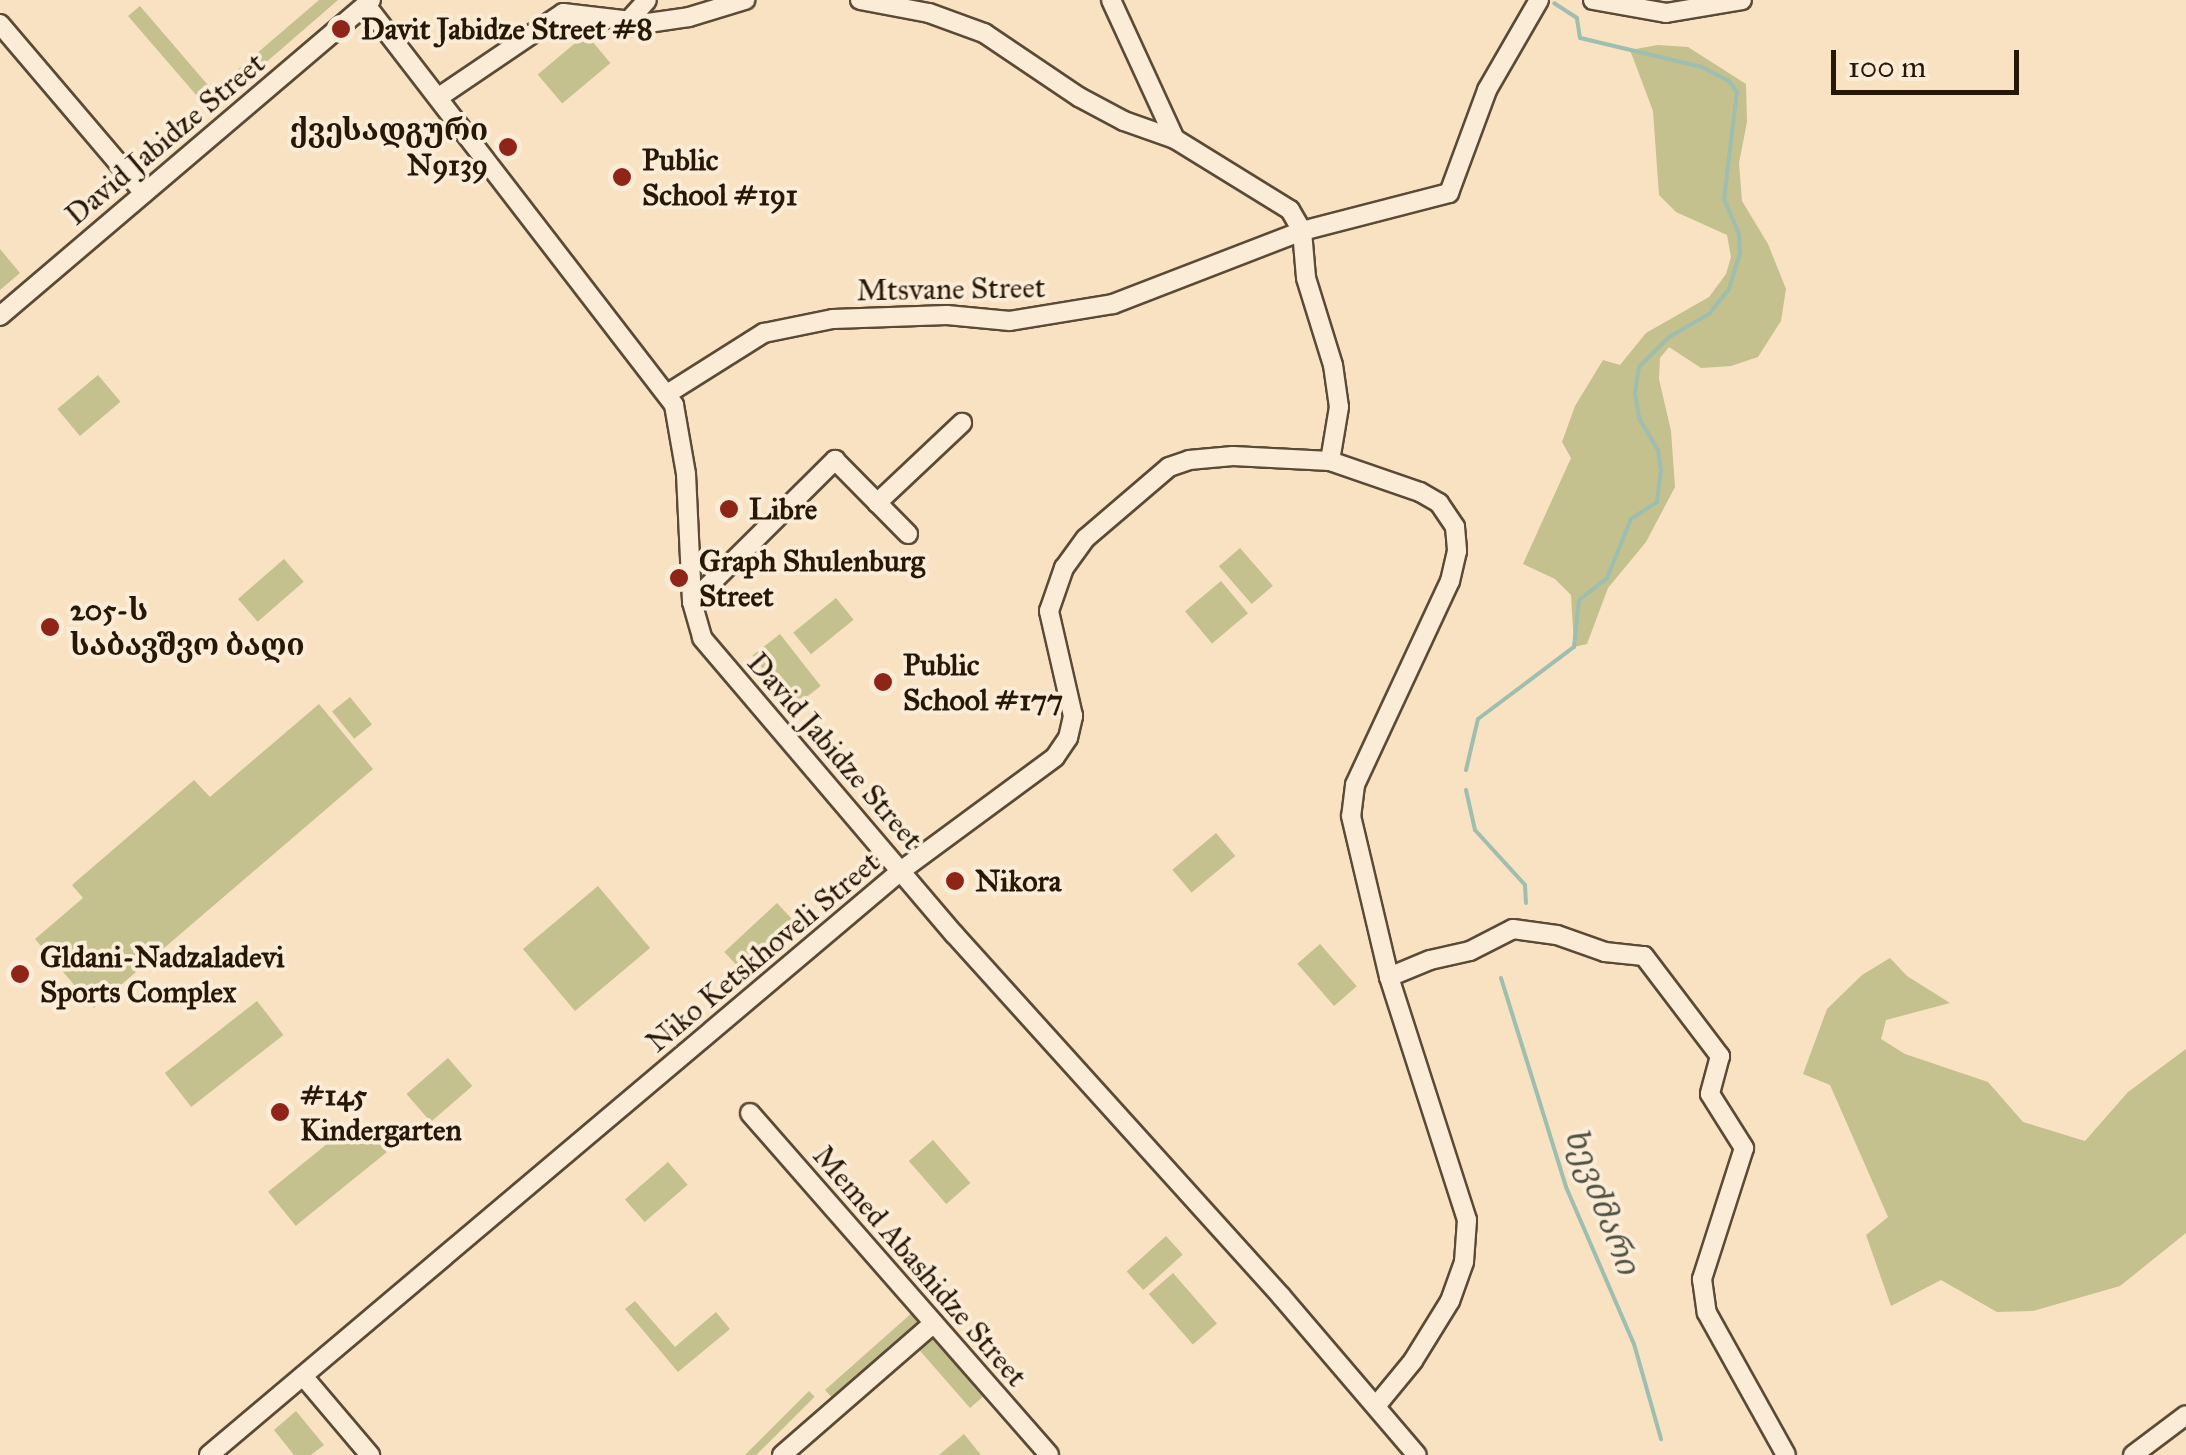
<!DOCTYPE html>
<html>
<head>
<meta charset="utf-8">
<style>
	body { margin:0 }
	#map { position:relative; width:2186px; height:1455px; overflow:hidden; background:#f8e2c2; font-family:"IM FELL Great Primer","Noto Serif Georgian",serif }
	div>[style] { position:absolute }
	.green>* { inset:0; background:#c4c18e; transform-origin:0 0 }
	.stream>* { height:4px; margin:-2px; padding:0 2px; transform-origin:2px; border-radius:2px; background:#9ebeaf }
	.roads { filter:drop-shadow(2px 0 #5b4a36) drop-shadow(-2px 0 #5b4a36) drop-shadow(0 2px #5b4a36) drop-shadow(0 -2px #5b4a36) }
	.minor>* { height:18px; margin:-9px; padding:0 9px; transform-origin:9px; border-radius:9px; background:#faecd7 }
	.dots>* { width:28px; height:28px; translate:-50% -50%; box-sizing:border-box; border:5px solid #faecd7; border-radius:50% }
	span { translate:-50% -50%; white-space:nowrap; text-align:center; line-height:1.15; -webkit-text-stroke:8px #faecd7; paint-order:stroke }
	.poi-label { font-size:30px; color:#271707; font-weight:700 }
	.left { translate:0 -50%; text-align:left }
	.right { translate:-100% -50%; text-align:right }
	.street-label { font-size:30px; color:#271707 }
	.water-label { font-size:32px; color:#515142; font-style:italic }
	.scale { position:absolute; left:1831px; top:50px; width:188px; height:45px; box-sizing:border-box; border:5px solid #271707; border-top:0; padding-left:12px; font-size:30px; line-height:35px; white-space:nowrap; color:#271707; -webkit-text-stroke:8px #faecd7; paint-order:stroke }
</style>
</head>
<body>
<div id="map">
	<div class="green">
		<i style="clip-path:polygon(319px 0,338px 0,210px 111px,128px 16px,140px 6px,213px 91px)"></i>
		<i style="left:586px;top:34px;width:38px;height:63px;rotate:50deg"></i>
		<i style="clip-path:polygon(1658px 45px,1688px 47px,1746px 84px,1747px 122px,1739px 163px,1742px 201px,1768px 244px,1786px 289px,1781px 321px,1758px 357px,1731px 366px,1701px 368px,1669px 347px,1660px 358px,1659px 379px,1671px 431px,1675px 487px,1646px 542px,1608px 588px,1587px 644px,1574px 647px,1571px 595px,1555px 579px,1523px 564px,1571px 458px,1562px 442px,1575px 406px,1603px 360px,1620px 365px,1646px 333px,1709px 297px,1726px 274px,1731px 257px,1727px 235px,1676px 212px,1659px 195px,1653px 111px,1630px 50px)"></i>
		<i style="clip-path:polygon(0 249px,20px 273px,0 290px)"></i>
		<i style="left:98px;top:375px;width:35px;height:53px;rotate:50deg"></i>
		<i style="left:1240px;top:548px;width:50px;height:28px;rotate:49deg"></i>
		<i style="left:284px;top:559px;width:30px;height:61px;rotate:49deg"></i>
		<i style="left:1221px;top:581px;width:42px;height:47px;rotate:50deg"></i>
		<i style="left:836px;top:598px;width:28px;height:55px;rotate:51deg"></i>
		<i style="left:780px;top:634px;width:66px;height:35px;rotate:52deg"></i>
		<i style="left:350px;top:697px;width:35px;height:23px;rotate:51deg"></i>
		<i style="clip-path:polygon(319px 704px,373px 769px,94px 1008px,35px 939px,83px 898px,72px 885px,194px 780px,210px 797px)"></i>
		<i style="left:1216px;top:833px;width:30px;height:57px;rotate:50deg"></i>
		<i style="left:598px;top:886px;width:81px;height:98px;rotate:50deg"></i>
		<i style="left:777px;top:903px;width:33px;height:72px;rotate:47deg"></i>
		<i style="left:1320px;top:944px;width:56px;height:30px;rotate:49deg"></i>
		<i style="clip-path:polygon(1890px 958px,1907px 976px,1950px 1003px,1886px 1020px,1881px 1039px,1905px 1054px,1988px 1082px,2023px 1122px,2085px 1141px,2128px 1092px,2186px 1049px,2186px 1233px,2120px 1286px,2033px 1311px,1997px 1312px,1941px 1280px,1891px 1306px,1866px 1235px,1888px 1217px,1830px 1085px,1803px 1074px,1827px 1009px,1862px 975px)"></i>
		<i style="left:257px;top:1001px;width:43px;height:117px;rotate:52deg"></i>
		<i style="left:448px;top:1058px;width:37px;height:55px;rotate:49deg"></i>
		<i style="left:359px;top:1118px;width:44px;height:117px;rotate:51deg"></i>
		<i style="left:933px;top:1140px;width:57px;height:32px;rotate:49deg"></i>
		<i style="left:668px;top:1162px;width:30px;height:57px;rotate:49deg"></i>
		<i style="left:1166px;top:1236px;width:25px;height:53px;rotate:48deg"></i>
		<i style="left:1173px;top:1273px;width:67px;height:32px;rotate:49deg"></i>
		<i style="clip-path:polygon(635px 1301px,675px 1347px,716px 1312px,730px 1329px,678px 1372px,625px 1309px)"></i>
		<i style="clip-path:polygon(914px 1311px,986px 1394px,970px 1408px,908px 1337px,835px 1401px,825px 1390px)"></i>
		<i style="left:809px;top:1391px;width:8px;height:98px;rotate:45deg"></i>
		<i style="clip-path:polygon(296px 1411px,324px 1445px,311px 1455px,294px 1455px,274px 1430px)"></i>
		<i style="clip-path:polygon(964px 1434px,981px 1455px,939px 1455px)"></i>
	</div>
	<div class="stream">
		<i style="left:1466px;top:770px;width:52px;rotate:-76.8deg"></i>
		<i style="left:1478px;top:719px;width:120px;rotate:-36.9deg"></i>
		<i style="left:1574px;top:647px;width:47px;rotate:-83.9deg"></i>
		<i style="left:1579px;top:600px;width:36px;rotate:-38deg"></i>
		<i style="left:1607px;top:578px;width:64px;rotate:-67.9deg"></i>
		<i style="left:1631px;top:519px;width:31px;rotate:-33deg"></i>
		<i style="left:1657px;top:502px;width:31px;rotate:-83deg"></i>
		<i style="left:1661px;top:471px;width:21px;rotate:-98deg"></i>
		<i style="left:1658px;top:450px;width:37px;rotate:-121deg"></i>
		<i style="left:1639px;top:418px;width:24px;rotate:-99deg"></i>
		<i style="left:1635px;top:394px;width:27px;rotate:-82deg"></i>
		<i style="left:1639px;top:367px;width:42px;rotate:-45deg"></i>
		<i style="left:1669px;top:337px;width:46px;rotate:-29.9deg"></i>
		<i style="left:1709px;top:314px;width:32px;rotate:-51deg"></i>
		<i style="left:1729px;top:289px;width:38px;rotate:-73deg"></i>
		<i style="left:1740px;top:253px;width:19px;rotate:-93deg"></i>
		<i style="left:1739px;top:234px;width:38px;rotate:-113deg"></i>
		<i style="left:1724px;top:199px;width:108px;rotate:-83.1deg"></i>
		<i style="left:1737px;top:92px;width:14px;rotate:-126deg"></i>
		<i style="left:1729px;top:81px;width:30px;rotate:-153deg"></i>
		<i style="left:1702px;top:67px;width:125px;rotate:-166.6deg"></i>
		<i style="left:1580px;top:38px;width:20px;rotate:-99deg"></i>
		<i style="left:1577px;top:18px;width:27px;rotate:-147deg"></i>
		<i style="left:1466px;top:790px;width:41px;rotate:77.3deg"></i>
		<i style="left:1475px;top:830px;width:74px;rotate:47.7deg"></i>
		<i style="left:1525px;top:885px;width:18px;rotate:87deg"></i>
		<i style="left:1501px;top:978px;width:219px;rotate:72.7deg"></i>
		<i style="left:1566px;top:1187px;width:171px;rotate:66.6deg"></i>
		<i style="left:1634px;top:1344px;width:99px;rotate:74.1deg"></i>
	</div>
	<div class="roads">
		<div class="minor">
			<i style="left:860px;top:0;width:70px;rotate:10.7deg"></i>
			<i style="left:929px;top:13px;width:59px;rotate:20deg"></i>
			<i style="left:984px;top:33px;width:115px;rotate:34deg"></i>
			<i style="left:1079px;top:97px;width:51px;rotate:28.1deg"></i>
			<i style="left:1124px;top:121px;width:54px;rotate:19.4deg"></i>
			<i style="left:1175px;top:139px;width:135px;rotate:31.7deg"></i>
			<i style="left:1290px;top:210px;width:24px;rotate:60deg"></i>
			<i style="left:1302px;top:231px;width:47px;rotate:85.1deg"></i>
			<i style="left:1306px;top:278px;width:91px;rotate:72.8deg"></i>
			<i style="left:1333px;top:365px;width:42px;rotate:81.9deg"></i>
			<i style="left:1339px;top:407px;width:55px;rotate:99.5deg"></i>
			<i style="left:1111px;top:0;width:153px;rotate:65.3deg"></i>
			<i style="left:1593px;top:0;width:74px;rotate:10.1deg"></i>
			<i style="left:1666px;top:13px;width:77px;rotate:-9.7deg"></i>
			<i style="left:366px;top:5px;width:505px;rotate:52.4deg"></i>
			<i style="left:674px;top:405px;width:70px;rotate:80.1deg"></i>
			<i style="left:686px;top:474px;width:128px;rotate:87.3deg"></i>
			<i style="left:692px;top:602px;width:37px;rotate:74deg"></i>
			<i style="left:702px;top:638px;width:389px;rotate:49.6deg"></i>
			<i style="left:954px;top:934px;width:488px;rotate:47.9deg"></i>
			<i style="left:1281px;top:1296px;width:209px;rotate:49.5deg"></i>
			<i style="left:630px;top:19px;width:25px;rotate:-48deg"></i>
			<i style="left:0;top:24px;width:222px;rotate:49.6deg"></i>
			<i style="left:439px;top:97px;width:150px;rotate:-34.1deg"></i>
			<i style="left:563px;top:13px;width:86px;rotate:6.7deg"></i>
			<i style="left:648px;top:23px;width:41px;rotate:-8.3deg"></i>
			<i style="left:689px;top:17px;width:59px;rotate:-16.9deg"></i>
			<i style="left:0;top:316px;width:487px;rotate:-40.4deg"></i>
			<i style="left:667px;top:394px;width:115px;rotate:-32.2deg"></i>
			<i style="left:764px;top:333px;width:70px;rotate:-11.5deg"></i>
			<i style="left:833px;top:319px;width:114px;rotate:-2deg"></i>
			<i style="left:947px;top:315px;width:63px;rotate:5.4deg"></i>
			<i style="left:1010px;top:321px;width:104px;rotate:-9.4deg"></i>
			<i style="left:1113px;top:304px;width:203px;rotate:-21.1deg"></i>
			<i style="left:1302px;top:231px;width:152px;rotate:-14.5deg"></i>
			<i style="left:1449px;top:193px;width:110px;rotate:-69.7deg"></i>
			<i style="left:1487px;top:90px;width:104px;rotate:-60deg"></i>
			<i style="left:877px;top:503px;width:117px;rotate:-43.3deg"></i>
			<i style="left:692px;top:602px;width:202px;rotate:-44.8deg"></i>
			<i style="left:835px;top:460px;width:104px;rotate:45.4deg"></i>
			<i style="left:1389px;top:977px;width:44px;rotate:-22.5deg"></i>
			<i style="left:1430px;top:960px;width:41px;rotate:-12.7deg"></i>
			<i style="left:1470px;top:951px;width:48px;rotate:-27.1deg"></i>
			<i style="left:1513px;top:929px;width:44px;rotate:7.8deg"></i>
			<i style="left:1557px;top:935px;width:51px;rotate:19.5deg"></i>
			<i style="left:1605px;top:952px;width:39px;rotate:6deg"></i>
			<i style="left:1644px;top:956px;width:126px;rotate:52.8deg"></i>
			<i style="left:1720px;top:1056px;width:39px;rotate:105deg"></i>
			<i style="left:1710px;top:1094px;width:64px;rotate:57.8deg"></i>
			<i style="left:1744px;top:1148px;width:138px;rotate:107.8deg"></i>
			<i style="left:1702px;top:1279px;width:34px;rotate:82deg"></i>
			<i style="left:1707px;top:1313px;width:162px;rotate:60.9deg"></i>
			<i style="left:750px;top:1113px;width:454px;rotate:48.8deg"></i>
			<i style="left:303px;top:1376px;width:104px;rotate:49.7deg"></i>
			<i style="left:209px;top:1455px;width:907px;rotate:-40.17deg"></i>
			<i style="left:902px;top:870px;width:190px;rotate:-36.4deg"></i>
			<i style="left:1055px;top:757px;width:23px;rotate:-56deg"></i>
			<i style="left:1068px;top:738px;width:23px;rotate:-77deg"></i>
			<i style="left:1073px;top:716px;width:108px;rotate:-102.9deg"></i>
			<i style="left:1049px;top:611px;width:46px;rotate:-70.8deg"></i>
			<i style="left:1064px;top:568px;width:37px;rotate:-54deg"></i>
			<i style="left:1086px;top:538px;width:109px;rotate:-40.5deg"></i>
			<i style="left:1169px;top:467px;width:21px;rotate:-19deg"></i>
			<i style="left:1189px;top:460px;width:44px;rotate:-5.2deg"></i>
			<i style="left:1233px;top:456px;width:97px;rotate:3deg"></i>
			<i style="left:1330px;top:461px;width:95px;rotate:19deg"></i>
			<i style="left:1420px;top:492px;width:22px;rotate:30deg"></i>
			<i style="left:1439px;top:503px;width:29px;rotate:56deg"></i>
			<i style="left:1455px;top:527px;width:24px;rotate:85deg"></i>
			<i style="left:1457px;top:551px;width:31px;rotate:103deg"></i>
			<i style="left:1450px;top:581px;width:225px;rotate:115deg"></i>
			<i style="left:1355px;top:785px;width:31px;rotate:97deg"></i>
			<i style="left:1351px;top:816px;width:165px;rotate:76.7deg"></i>
			<i style="left:1389px;top:977px;width:255px;rotate:72.2deg"></i>
			<i style="left:1467px;top:1220px;width:42px;rotate:94.1deg"></i>
			<i style="left:1464px;top:1262px;width:41px;rotate:109.7deg"></i>
			<i style="left:1450px;top:1301px;width:70px;rotate:121.7deg"></i>
			<i style="left:1413px;top:1361px;width:58px;rotate:129.4deg"></i>
			<i style="left:782px;top:1455px;width:201px;rotate:-41deg"></i>
			<i style="left:2133px;top:1455px;width:66px;rotate:-37deg"></i>
		</div>
	</div>
	<div class="dots">
		<i style="left:341px;top:29px;background:#8f2418"></i>
		<i style="left:508px;top:147px;background:#8f2418"></i>
		<i style="left:622px;top:177px;background:#8f2418"></i>
		<i style="left:729px;top:509px;background:#8f2418"></i>
		<i style="left:679px;top:578px;background:#8f2418"></i>
		<i style="left:50px;top:627px;background:#8f2418"></i>
		<i style="left:883px;top:682px;background:#8f2418"></i>
		<i style="left:955px;top:881px;background:#8f2418"></i>
		<i style="left:20px;top:974px;background:#8f2418"></i>
		<i style="left:280px;top:1112px;background:#8f2418"></i>
	</div>
	<div class="poi-label">
		<span class="left" style="left:361px;top:29px">Davit Jabidze Street #8</span>
		<span class="right" style="left:488px;top:147px">ქვესადგური<br>N9139</span>
		<span class="left" style="left:642px;top:177px">Public<br>School #191</span>
		<span class="left" style="left:749px;top:509px">Libre</span>
		<span class="left" style="left:699px;top:578px">Graph Shulenburg<br>Street</span>
		<span class="left" style="left:70px;top:627px">205-ს<br>საბავშვო ბაღი</span>
		<span class="left" style="left:903px;top:682px">Public<br>School #177</span>
		<span class="left" style="left:975px;top:881px">Nikora</span>
		<span class="left" style="left:40px;top:974px">Gldani-Nadzaladevi<br>Sports Complex</span>
		<span class="left" style="left:300px;top:1112px">#145<br>Kindergarten</span>
	</div>
	<div class="street-label">
		<span style="left:165px;top:139px;rotate:-40deg">David Jabidze Street</span>
		<span style="left:951px;top:289px;rotate:-1deg">Mtsvane Street</span>
		<span style="left:835px;top:751px;rotate:49deg">David Jabidze Street</span>
		<span style="left:763px;top:952px;rotate:-40deg">Niko Ketskhoveli Street</span>
		<span style="left:920px;top:1266px;rotate:49deg">Memed Abashidze Street</span>
	</div>
	<div class="water-label">
		<span style="left:1601px;top:1201px;rotate:69deg">ხევძმარი</span>
	</div>
	<div class="scale">100 m</div>
</div>
</body>
</html>
